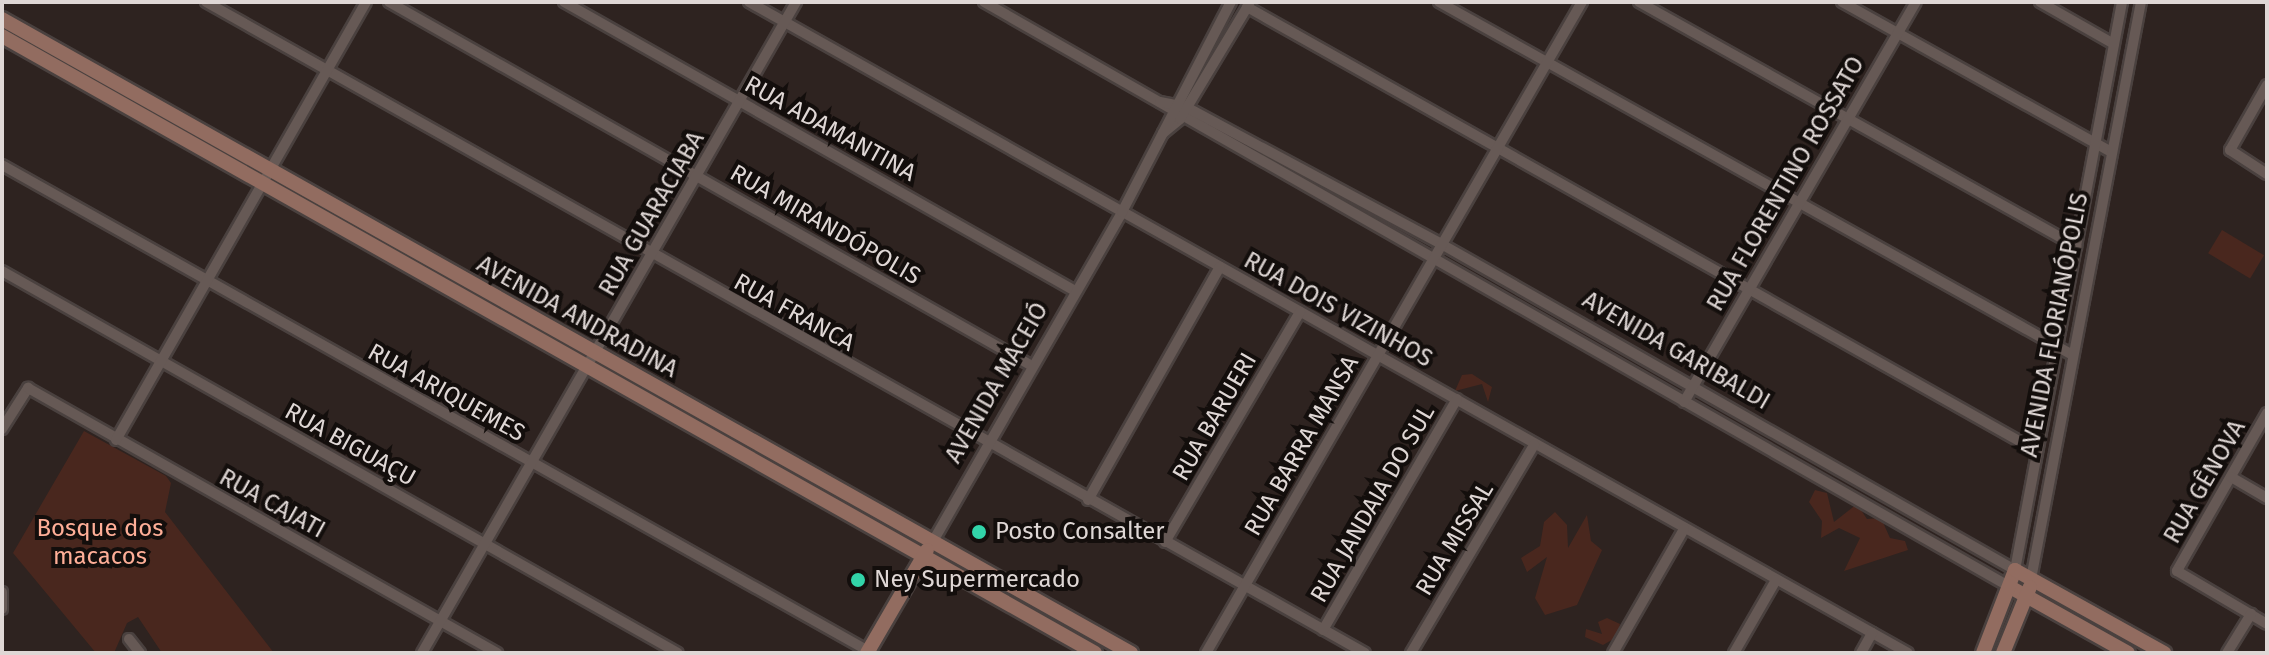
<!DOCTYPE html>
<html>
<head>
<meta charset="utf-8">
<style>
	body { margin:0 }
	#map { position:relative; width:2269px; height:655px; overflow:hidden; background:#2e2320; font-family:"Fira Sans",sans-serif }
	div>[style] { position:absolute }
	.green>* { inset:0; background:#49271e; transform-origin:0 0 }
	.roads { filter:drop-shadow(2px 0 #4a413f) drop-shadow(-2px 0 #4a413f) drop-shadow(0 2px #4a413f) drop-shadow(0 -2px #4a413f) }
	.street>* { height:10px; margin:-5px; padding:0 5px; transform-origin:5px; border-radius:5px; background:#665955 }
	.secondary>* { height:14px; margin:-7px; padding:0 7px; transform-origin:7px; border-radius:7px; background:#926c60 }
	.dots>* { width:22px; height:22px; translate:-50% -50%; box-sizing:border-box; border:4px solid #130e0c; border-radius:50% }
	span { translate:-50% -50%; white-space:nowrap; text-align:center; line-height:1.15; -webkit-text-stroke:8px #130e0c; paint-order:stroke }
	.street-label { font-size:24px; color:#dfd7d5 }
	.park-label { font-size:24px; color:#feae97 }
	.poi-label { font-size:24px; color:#dfd7d5 }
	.left { translate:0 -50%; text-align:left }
	.frame { position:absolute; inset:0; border:4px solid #dfd7d5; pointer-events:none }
</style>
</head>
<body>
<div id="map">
	<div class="green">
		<i style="left:2222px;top:230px;width:49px;height:27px;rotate:31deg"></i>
		<i style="clip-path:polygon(1472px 374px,1492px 387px,1488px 402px,1482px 384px,1455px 391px,1462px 375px)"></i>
		<i style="clip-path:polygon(84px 431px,166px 476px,171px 483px,165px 512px,274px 653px,162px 653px,138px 617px,127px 623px,114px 653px,96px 653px,13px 553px)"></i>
		<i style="clip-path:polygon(1815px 490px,1827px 493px,1834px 522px,1857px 504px,1867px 519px,1881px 518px,1890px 538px,1905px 541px,1908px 550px,1844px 571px,1860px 538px,1839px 528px,1821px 538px,1822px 521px,1809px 502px)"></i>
		<i style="clip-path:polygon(1555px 512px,1567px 525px,1568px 548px,1587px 515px,1591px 541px,1602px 550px,1577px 605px,1545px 615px,1535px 598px,1547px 557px,1527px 572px,1521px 558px,1540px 546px,1544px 522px)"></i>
		<i style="clip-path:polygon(1607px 618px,1620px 624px,1617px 637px,1603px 645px,1585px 637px,1586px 629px,1602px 634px,1598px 622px)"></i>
	</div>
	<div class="roads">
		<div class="street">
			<i style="left:206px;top:2px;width:1329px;rotate:29.32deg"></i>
			<i style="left:389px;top:2px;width:739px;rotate:29.51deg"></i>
			<i style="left:564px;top:2px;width:587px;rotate:29.49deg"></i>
			<i style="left:749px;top:2px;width:1329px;rotate:29.32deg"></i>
			<i style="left:984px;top:2px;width:1181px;rotate:29.69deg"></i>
			<i style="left:1439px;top:2px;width:723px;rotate:29.12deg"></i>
			<i style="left:1639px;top:2px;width:501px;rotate:29.18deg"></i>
			<i style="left:1842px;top:2px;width:309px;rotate:29.1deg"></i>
			<i style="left:2040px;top:2px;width:85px;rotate:29.6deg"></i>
			<i style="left:1247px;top:7px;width:904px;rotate:29.34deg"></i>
			<i style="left:2267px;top:85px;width:75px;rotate:119.6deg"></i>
			<i style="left:2230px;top:150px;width:44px;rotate:33deg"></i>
			<i style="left:1160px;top:102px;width:26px;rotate:11deg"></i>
			<i style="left:1186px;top:107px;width:292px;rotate:28.2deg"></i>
			<i style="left:1443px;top:245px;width:658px;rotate:29.6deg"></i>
			<i style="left:2015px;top:570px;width:578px;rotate:-79.33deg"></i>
			<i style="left:1163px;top:133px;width:22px;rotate:-39deg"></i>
			<i style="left:1180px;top:119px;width:134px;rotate:-59deg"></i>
			<i style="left:2px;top:165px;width:998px;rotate:29.29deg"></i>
			<i style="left:2px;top:271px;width:776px;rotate:29.47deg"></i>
			<i style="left:1684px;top:402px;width:462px;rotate:-59.9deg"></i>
			<i style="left:2267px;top:413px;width:182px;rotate:119.7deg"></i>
			<i style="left:2177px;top:571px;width:104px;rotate:30.5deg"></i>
			<i style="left:2px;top:429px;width:49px;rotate:-57.6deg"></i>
			<i style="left:28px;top:388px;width:539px;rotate:29.47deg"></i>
			<i style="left:116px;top:440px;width:504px;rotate:-60.28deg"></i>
			<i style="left:2231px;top:477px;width:42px;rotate:30.3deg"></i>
			<i style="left:1088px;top:500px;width:268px;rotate:-60.5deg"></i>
			<i style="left:1165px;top:542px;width:267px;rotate:-59.6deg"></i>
			<i style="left:932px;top:543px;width:382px;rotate:-60.1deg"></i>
			<i style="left:1122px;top:212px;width:237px;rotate:-62.6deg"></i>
			<i style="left:2031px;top:579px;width:587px;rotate:-79.21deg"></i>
			<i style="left:2px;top:592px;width:17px;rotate:90deg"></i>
			<i style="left:1323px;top:630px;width:267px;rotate:-59.9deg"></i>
			<i style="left:129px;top:639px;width:18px;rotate:52deg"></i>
			<i style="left:422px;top:653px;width:751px;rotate:-60.12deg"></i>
			<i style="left:1206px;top:653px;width:752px;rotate:-59.99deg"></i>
			<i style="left:1411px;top:653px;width:242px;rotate:-59.4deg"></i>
			<i style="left:1613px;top:653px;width:143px;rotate:-60.2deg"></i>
			<i style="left:1734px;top:653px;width:84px;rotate:-60.1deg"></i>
			<i style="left:1861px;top:653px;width:23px;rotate:-61deg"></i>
			<i style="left:2227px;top:653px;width:46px;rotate:-58.4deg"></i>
		</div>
		<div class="secondary">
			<i style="left:2px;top:19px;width:1295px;rotate:29.32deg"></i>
			<i style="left:2px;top:36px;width:1255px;rotate:29.44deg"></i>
			<i style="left:2010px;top:587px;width:135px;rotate:29.2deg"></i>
			<i style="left:867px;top:653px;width:119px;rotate:-59.8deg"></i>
			<i style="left:1983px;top:653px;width:89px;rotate:-68.9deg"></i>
			<i style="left:2015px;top:570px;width:171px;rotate:29.1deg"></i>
			<i style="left:2003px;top:653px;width:71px;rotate:-67.8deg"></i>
		</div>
	</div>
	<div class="dots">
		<i style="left:979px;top:532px;background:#32d4a9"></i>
		<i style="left:858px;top:580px;background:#32d4a9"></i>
	</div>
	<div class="street-label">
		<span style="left:830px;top:129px;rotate:29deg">RUA ADAMANTINA</span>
		<span style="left:1786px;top:184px;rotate:-60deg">RUA FLORENTINO ROSSATO</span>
		<span style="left:652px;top:214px;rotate:-60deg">RUA GUARACIABA</span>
		<span style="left:825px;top:225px;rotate:30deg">RUA MIRANDÓPOLIS</span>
		<span style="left:1338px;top:310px;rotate:29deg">RUA DOIS VIZINHOS</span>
		<span style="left:794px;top:313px;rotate:29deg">RUA FRANCA</span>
		<span style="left:577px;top:317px;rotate:29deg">AVENIDA ANDRADINA</span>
		<span style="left:2055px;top:325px;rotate:-79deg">AVENIDA FLORIANÓPOLIS</span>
		<span style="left:1676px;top:351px;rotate:30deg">AVENIDA GARIBALDI</span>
		<span style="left:997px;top:383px;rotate:-60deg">AVENIDA MACEIÓ</span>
		<span style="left:446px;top:393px;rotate:29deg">RUA ARIQUEMES</span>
		<span style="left:1215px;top:417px;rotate:-60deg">RUA BARUERI</span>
		<span style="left:350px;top:445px;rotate:29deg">RUA BIGUAÇU</span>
		<span style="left:1302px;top:446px;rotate:-60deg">RUA BARRA MANSA</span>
		<span style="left:2205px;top:482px;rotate:-60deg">RUA GÊNOVA</span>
		<span style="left:272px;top:504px;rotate:29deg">RUA CAJATI</span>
		<span style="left:1373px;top:504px;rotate:-60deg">RUA JANDAIA DO SUL</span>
		<span style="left:1455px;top:539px;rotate:-59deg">RUA MISSAL</span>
	</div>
	<div class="park-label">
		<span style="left:100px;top:543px">Bosque dos<br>macacos</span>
	</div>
	<div class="poi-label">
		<span class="left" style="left:995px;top:532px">Posto Consalter</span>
		<span class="left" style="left:874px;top:580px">Ney Supermercado</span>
	</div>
	<div class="frame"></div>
</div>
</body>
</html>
